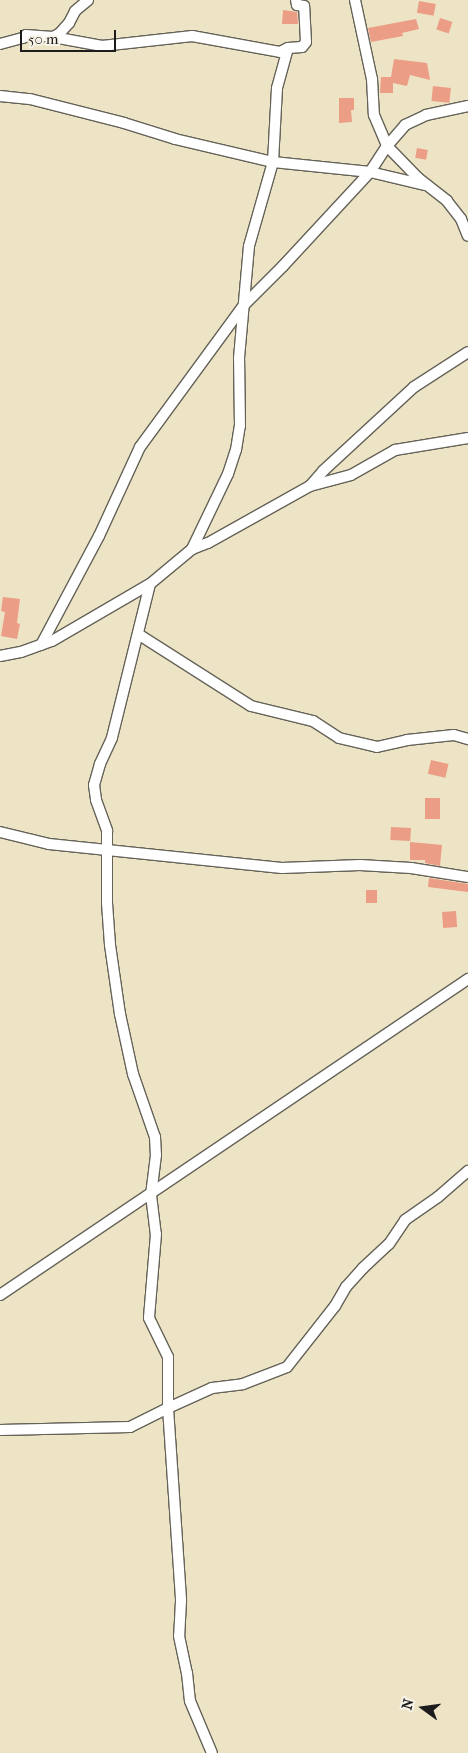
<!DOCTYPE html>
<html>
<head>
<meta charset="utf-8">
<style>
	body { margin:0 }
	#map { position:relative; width:468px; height:1753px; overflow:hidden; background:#ede4c6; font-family:"IM FELL French Canon",serif }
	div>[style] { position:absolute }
	.building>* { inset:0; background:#ec9d86; transform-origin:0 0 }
	.roads { filter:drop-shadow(1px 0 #656258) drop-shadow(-1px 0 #656258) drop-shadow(0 1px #656258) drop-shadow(0 -1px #656258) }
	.street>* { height:10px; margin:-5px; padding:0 5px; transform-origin:5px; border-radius:5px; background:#fff }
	span { translate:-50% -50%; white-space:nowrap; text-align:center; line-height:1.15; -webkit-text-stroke:4.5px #f7f3e8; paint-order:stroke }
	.north { position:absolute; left:398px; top:1683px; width:50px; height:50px; -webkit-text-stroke:4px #f7f3e8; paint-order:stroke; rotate:284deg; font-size:14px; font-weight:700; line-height:20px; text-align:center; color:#1c1c1c }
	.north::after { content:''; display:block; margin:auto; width:18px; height:22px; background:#1c1c1c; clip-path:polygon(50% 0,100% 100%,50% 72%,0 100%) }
	.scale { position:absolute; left:20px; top:30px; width:96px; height:22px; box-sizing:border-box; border:2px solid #1c1c1c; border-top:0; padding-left:6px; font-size:15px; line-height:18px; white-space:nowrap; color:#1c1c1c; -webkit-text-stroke:4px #f7f3e8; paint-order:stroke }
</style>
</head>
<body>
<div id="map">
	<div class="building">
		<i style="left:419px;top:1px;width:17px;height:12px;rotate:10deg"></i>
		<i style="clip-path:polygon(283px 10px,297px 12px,298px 24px,282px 24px)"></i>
		<i style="left:440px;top:18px;width:13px;height:12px;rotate:18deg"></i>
		<i style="clip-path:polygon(416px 19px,419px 29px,402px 33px,403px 36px,371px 42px,368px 28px)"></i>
		<i style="clip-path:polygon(394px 59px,427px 63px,430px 80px,410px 75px,407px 86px,393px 83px,393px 93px,380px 93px,381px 77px,391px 77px)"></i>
		<i style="left:433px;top:86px;width:18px;height:15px;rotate:6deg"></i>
		<i style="clip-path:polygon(339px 98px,354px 98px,354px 110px,351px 110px,352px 122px,339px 123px)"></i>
		<i style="left:417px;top:148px;width:11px;height:10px;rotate:10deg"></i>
		<i style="clip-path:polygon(3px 597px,20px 599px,17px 623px,20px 624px,17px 639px,1px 636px,5px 612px,1px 611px)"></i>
		<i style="left:431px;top:760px;width:18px;height:14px;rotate:13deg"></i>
		<i style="left:425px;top:798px;width:15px;height:21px"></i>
		<i style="left:391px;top:827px;width:20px;height:13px;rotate:3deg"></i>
		<i style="clip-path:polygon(410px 842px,442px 845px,440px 866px,425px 863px,425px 860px,410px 860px)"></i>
		<i style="clip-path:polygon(429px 878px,468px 884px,468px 892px,428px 887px)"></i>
		<i style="left:377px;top:890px;width:13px;height:11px;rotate:90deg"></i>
		<i style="left:456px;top:911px;width:16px;height:14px;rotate:86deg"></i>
	</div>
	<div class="roads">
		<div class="street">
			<i style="left:355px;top:0;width:81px;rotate:77.9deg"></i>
			<i style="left:372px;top:79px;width:36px;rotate:87deg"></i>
			<i style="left:374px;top:115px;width:34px;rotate:67deg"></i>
			<i style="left:387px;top:146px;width:45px;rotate:45.9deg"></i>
			<i style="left:418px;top:178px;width:37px;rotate:38deg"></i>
			<i style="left:447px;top:201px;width:23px;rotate:52deg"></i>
			<i style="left:461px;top:219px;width:18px;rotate:68deg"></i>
			<i style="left:53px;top:37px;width:7px;rotate:-27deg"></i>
			<i style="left:59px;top:34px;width:15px;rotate:-48deg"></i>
			<i style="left:69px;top:23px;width:13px;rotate:-63deg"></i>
			<i style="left:75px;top:11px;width:17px;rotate:-40deg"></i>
			<i style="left:0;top:44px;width:24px;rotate:-15deg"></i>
			<i style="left:23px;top:38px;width:4px;rotate:-45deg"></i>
			<i style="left:26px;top:35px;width:27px;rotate:4deg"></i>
			<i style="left:53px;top:37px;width:50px;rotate:10.4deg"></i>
			<i style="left:102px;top:46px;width:91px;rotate:-6.3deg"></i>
			<i style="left:192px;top:36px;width:89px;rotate:10.3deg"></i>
			<i style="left:280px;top:52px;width:9px;rotate:-27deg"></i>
			<i style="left:288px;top:48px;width:14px;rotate:-4deg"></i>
			<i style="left:302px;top:47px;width:6px;rotate:-51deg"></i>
			<i style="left:306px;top:42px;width:36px;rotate:-93deg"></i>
			<i style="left:304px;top:6px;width:7px;rotate:-172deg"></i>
			<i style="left:297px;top:5px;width:5px;rotate:-101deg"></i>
			<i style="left:0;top:96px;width:30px;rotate:6deg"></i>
			<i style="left:30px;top:99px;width:97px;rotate:14.3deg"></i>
			<i style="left:124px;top:123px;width:53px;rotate:17.4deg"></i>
			<i style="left:175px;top:139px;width:101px;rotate:13.2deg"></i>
			<i style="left:273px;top:162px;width:98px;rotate:5.9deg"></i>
			<i style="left:370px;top:172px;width:57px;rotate:13.3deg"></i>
			<i style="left:310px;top:486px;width:20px;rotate:-49deg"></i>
			<i style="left:323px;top:471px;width:124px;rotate:-42.7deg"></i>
			<i style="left:414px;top:387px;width:64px;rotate:-32.9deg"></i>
			<i style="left:192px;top:549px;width:83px;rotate:-64.4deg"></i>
			<i style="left:228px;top:474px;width:25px;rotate:-72deg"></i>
			<i style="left:236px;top:450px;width:24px;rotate:-81deg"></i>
			<i style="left:240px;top:426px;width:68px;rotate:-90.8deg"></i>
			<i style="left:239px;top:358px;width:112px;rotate:-84.9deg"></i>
			<i style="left:249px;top:246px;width:87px;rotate:-74.1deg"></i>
			<i style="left:273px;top:162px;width:74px;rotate:-86.9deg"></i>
			<i style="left:277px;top:88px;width:41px;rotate:-74.6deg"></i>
			<i style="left:150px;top:584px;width:159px;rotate:103.9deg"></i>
			<i style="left:112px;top:738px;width:29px;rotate:115deg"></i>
			<i style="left:100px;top:764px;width:22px;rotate:106deg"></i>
			<i style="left:94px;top:785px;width:15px;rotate:82deg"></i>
			<i style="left:96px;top:800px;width:33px;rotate:70deg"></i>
			<i style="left:107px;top:831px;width:72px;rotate:90deg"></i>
			<i style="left:107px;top:903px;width:42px;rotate:85.9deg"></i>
			<i style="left:110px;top:945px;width:70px;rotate:81.8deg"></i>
			<i style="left:120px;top:1014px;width:61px;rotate:77.8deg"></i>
			<i style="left:133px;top:1074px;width:67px;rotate:70.8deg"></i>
			<i style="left:155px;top:1137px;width:18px;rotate:87deg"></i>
			<i style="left:156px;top:1155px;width:40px;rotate:97.1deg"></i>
			<i style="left:151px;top:1195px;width:39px;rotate:83deg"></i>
			<i style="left:156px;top:1234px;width:84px;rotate:94.8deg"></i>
			<i style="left:149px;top:1318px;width:43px;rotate:64deg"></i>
			<i style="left:168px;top:1357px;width:51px;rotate:90deg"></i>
			<i style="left:168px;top:1408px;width:48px;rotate:-24.4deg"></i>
			<i style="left:212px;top:1388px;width:31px;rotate:-7deg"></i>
			<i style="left:243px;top:1384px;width:47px;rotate:-21.1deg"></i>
			<i style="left:287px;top:1367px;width:78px;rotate:-51.8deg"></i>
			<i style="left:335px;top:1306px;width:22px;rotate:-60deg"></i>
			<i style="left:346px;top:1287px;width:25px;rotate:-48deg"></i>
			<i style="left:363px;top:1268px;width:35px;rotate:-43deg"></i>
			<i style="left:389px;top:1244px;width:29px;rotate:-56deg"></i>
			<i style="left:405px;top:1220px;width:40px;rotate:-34.9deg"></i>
			<i style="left:438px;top:1197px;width:40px;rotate:-41deg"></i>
			<i style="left:138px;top:634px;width:134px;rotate:32.5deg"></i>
			<i style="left:251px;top:706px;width:64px;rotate:13.6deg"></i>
			<i style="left:313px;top:721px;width:31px;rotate:33deg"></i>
			<i style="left:339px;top:738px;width:39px;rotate:13deg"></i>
			<i style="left:377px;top:747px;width:31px;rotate:-13deg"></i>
			<i style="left:407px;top:740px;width:47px;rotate:-6.1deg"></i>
			<i style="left:454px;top:735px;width:15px;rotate:16deg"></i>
			<i style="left:41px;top:645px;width:123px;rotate:-62deg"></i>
			<i style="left:99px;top:536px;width:98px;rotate:-65.3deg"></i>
			<i style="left:140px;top:447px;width:176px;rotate:-53.8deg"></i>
			<i style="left:244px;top:305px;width:55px;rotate:-45deg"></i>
			<i style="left:283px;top:266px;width:128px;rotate:-47.2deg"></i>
			<i style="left:370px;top:172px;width:31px;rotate:-57deg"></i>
			<i style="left:387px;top:146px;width:28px;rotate:-49deg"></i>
			<i style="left:405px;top:125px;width:23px;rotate:-25deg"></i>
			<i style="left:426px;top:115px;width:43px;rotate:-12.1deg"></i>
			<i style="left:0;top:656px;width:21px;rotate:-11deg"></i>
			<i style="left:21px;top:652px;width:33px;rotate:-20deg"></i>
			<i style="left:52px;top:641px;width:113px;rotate:-30.2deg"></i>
			<i style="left:150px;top:584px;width:55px;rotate:-39.8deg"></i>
			<i style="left:192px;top:549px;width:17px;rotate:-21deg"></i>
			<i style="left:208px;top:543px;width:117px;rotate:-29.2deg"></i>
			<i style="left:310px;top:486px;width:42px;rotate:-15deg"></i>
			<i style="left:351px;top:475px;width:51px;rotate:-29.6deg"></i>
			<i style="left:395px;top:450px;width:74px;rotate:-9.3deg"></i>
			<i style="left:0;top:832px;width:50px;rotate:13.8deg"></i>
			<i style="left:49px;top:844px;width:234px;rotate:5.9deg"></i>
			<i style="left:282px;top:868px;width:78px;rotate:-2.2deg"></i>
			<i style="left:360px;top:865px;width:51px;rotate:3.4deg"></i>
			<i style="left:411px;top:868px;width:58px;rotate:9deg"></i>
			<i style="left:0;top:1295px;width:565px;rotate:-34.03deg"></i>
			<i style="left:0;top:1430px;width:130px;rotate:-1.3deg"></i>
			<i style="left:130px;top:1427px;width:42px;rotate:-26.6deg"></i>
			<i style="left:168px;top:1408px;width:193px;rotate:86.1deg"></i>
			<i style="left:181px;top:1601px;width:35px;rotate:93deg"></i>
			<i style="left:179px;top:1636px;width:38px;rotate:78deg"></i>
			<i style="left:187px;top:1673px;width:28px;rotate:84deg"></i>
			<i style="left:190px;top:1701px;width:56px;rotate:67.1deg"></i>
		</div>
	</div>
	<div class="north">N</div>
	<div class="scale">50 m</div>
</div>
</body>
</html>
